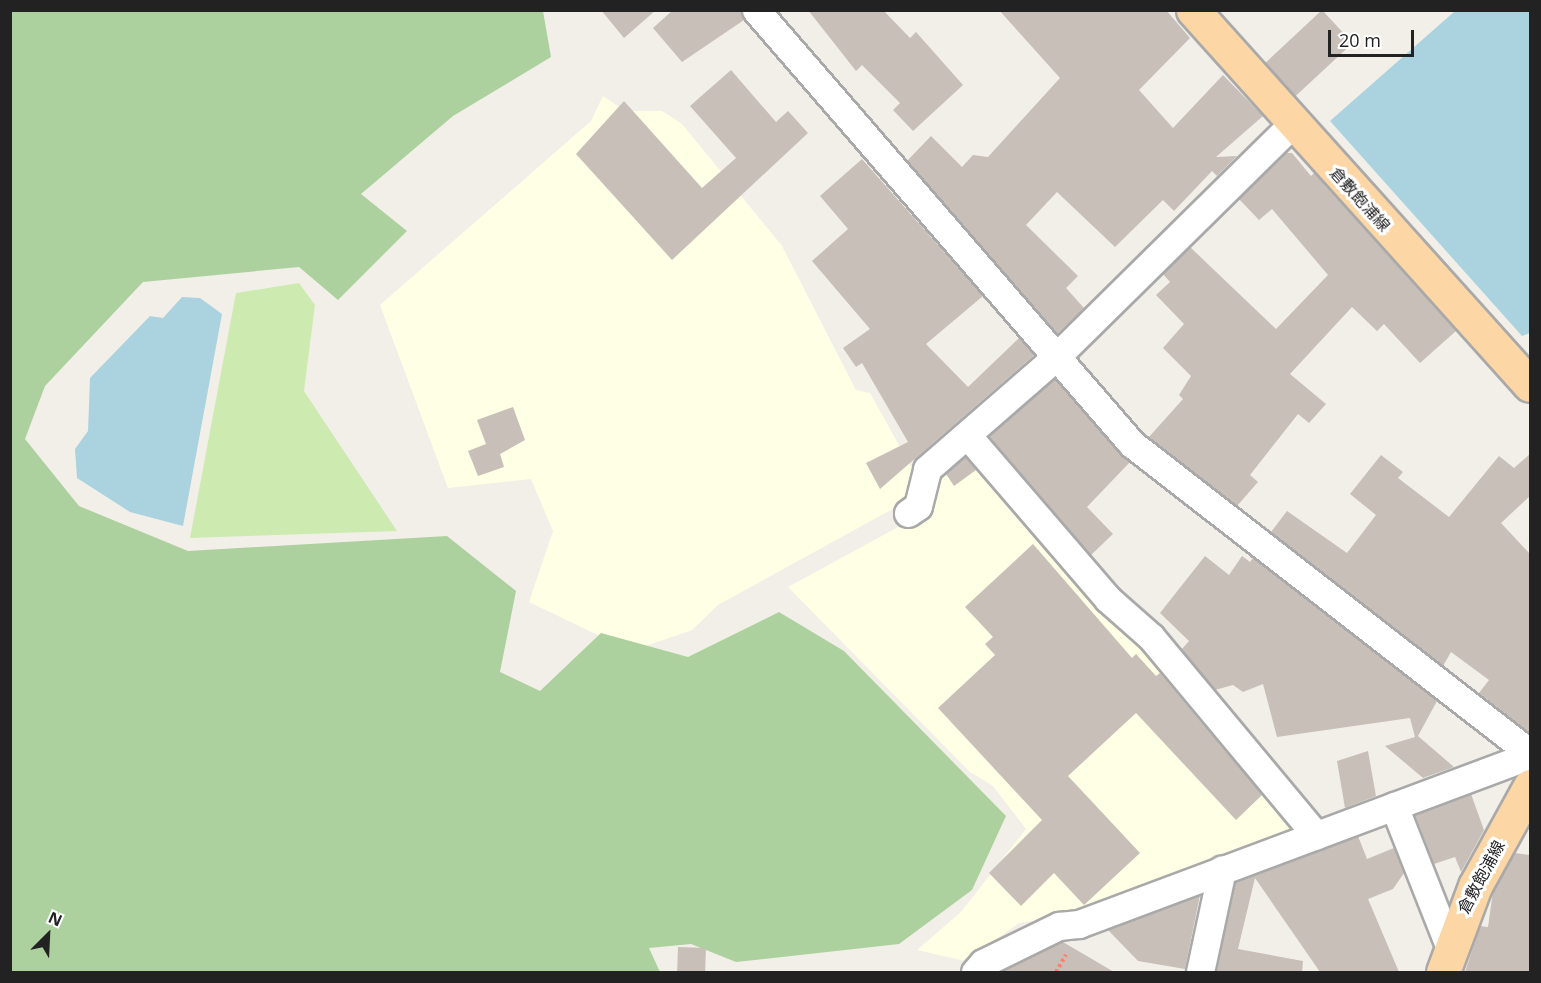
<!DOCTYPE html>
<html>
<head>
<meta charset="utf-8">
<style>
	body { margin:0 }
	#map { position:relative; width:1541px; height:983px; overflow:hidden; background:#f2efe9; font-family:"Open Sans","Noto Sans JP",sans-serif }
	div>[style] { position:absolute }
	.education>* { inset:0; background:#ffffe5 }
	.grass>* { inset:0; background:#cdebb0 }
	.forest>* { inset:0; background:#add19e }
	.water>* { inset:0; background:#aad3df }
	.building>* { inset:0; background:#c7bfb8; transform-origin:0 0 }
	.path>* { height:4px; margin-top:-2px; transform-origin:0; background:repeating-linear-gradient(90deg,#fa8072 0 3px,transparent 0 6px) }
	.roads { filter:drop-shadow(2px 0 #a9a9a9) drop-shadow(-2px 0 #a9a9a9) drop-shadow(0 2px #a9a9a9) drop-shadow(0 -2px #a9a9a9) }
	.minor>* { height:27px; margin:-13.5px; padding:0 13.5px; transform-origin:13.5px; border-radius:13.5px; background:#fff }
	.primary>* { height:33px; margin:-16.5px; padding:0 16.5px; transform-origin:16.5px; border-radius:16.5px; background:#fcd6a4 }
	span { translate:-50% -50%; white-space:nowrap; text-align:center; line-height:1.15; -webkit-text-stroke:6px #fff; paint-order:stroke }
	.street-label { font-size:16px; color:#222 }
	.frame { position:absolute; inset:0; border:12px solid #222; pointer-events:none }
	.north { position:absolute; left:18px; top:905px; width:60px; height:60px; -webkit-text-stroke:4px #fff; paint-order:stroke; rotate:24deg; font-size:16px; font-weight:700; line-height:24px; text-align:center; color:#222 }
	.north::after { content:''; display:block; margin:auto; width:21px; height:27px; background:#222; clip-path:polygon(50% 0,100% 100%,50% 72%,0 100%) }
	.scale { position:absolute; left:1328px; top:30px; width:86px; height:27px; box-sizing:border-box; border:3px solid #222; border-top:0; padding-left:8px; font-size:18px; line-height:21px; white-space:nowrap; color:#222; -webkit-text-stroke:4px #fff; paint-order:stroke }
</style>
</head>
<body>
<div id="map">
	<div class="education">
		<i style="clip-path:polygon(603px 96px,625px 111px,662px 111px,682px 124px,782px 246px,856px 390px,870px 393px,916px 476px,907px 501px,718px 605px,692px 630px,631px 651px,529px 602px,553px 531px,531px 479px,448px 488px,380px 305px,591px 121px)"></i>
		<i style="clip-path:polygon(968px 447px,1296px 821px,1294px 833px,1087px 913px,1019px 923px,965px 961px,917px 950px,961px 912px,1026px 829px,993px 786px,970px 772px,788px 587px,924px 513px,933px 474px)"></i>
	</div>
	<div class="grass">
		<i style="clip-path:polygon(299px 283px,315px 305px,304px 391px,397px 531px,190px 538px,236px 293px)"></i>
	</div>
	<div class="forest">
		<i style="clip-path:polygon(10px 11px,543px 11px,551px 57px,453px 116px,361px 194px,407px 231px,338px 300px,299px 267px,143px 282px,45px 386px,25px 439px,79px 506px,188px 551px,447px 536px,516px 591px,500px 672px,540px 691px,601px 633px,688px 657px,779px 612px,844px 651px,1006px 816px,972px 890px,899px 944px,736px 962px,691px 944px,649px 948px,660px 972px,11px 972px)"></i>
	</div>
	<div class="water">
		<i style="clip-path:polygon(1455px 11px,1530px 11px,1530px 333px,1522px 336px,1330px 121px)"></i>
		<i style="clip-path:polygon(182px 297px,200px 298px,222px 314px,183px 526px,130px 512px,77px 478px,75px 449px,88px 431px,90px 378px,150px 316px,163px 318px)"></i>
	</div>
	<div class="building">
		<i style="clip-path:polygon(601px 10px,656px 10px,624px 38px)"></i>
		<i style="clip-path:polygon(673px 10px,741px 10px,744px 20px,682px 62px,653px 28px)"></i>
		<i style="clip-path:polygon(808px 10px,883px 10px,910px 38px,916px 32px,963px 85px,913px 131px,893px 110px,900px 103px,862px 65px,856px 71px)"></i>
		<i style="clip-path:polygon(999px 10px,1166px 10px,1190px 38px,1139px 90px,1173px 128px,1223px 75px,1263px 116px,1216px 157px,1237px 156px,1217px 176px,1212px 171px,1174px 211px,1163px 200px,1115px 247px,1057px 192px,1026px 225px,1078px 276px,1066px 288px,1084px 308px,1057px 334px,907px 161px,931px 136px,962px 167px,973px 155px,988px 157px,1060px 78px)"></i>
		<i style="left:1322px;top:10px;width:45px;height:78px;rotate:47deg"></i>
		<i style="clip-path:polygon(731px 70px,776px 122px,788px 111px,808px 133px,672px 260px,576px 154px,624px 101px,702px 188px,736px 158px,690px 106px)"></i>
		<i style="clip-path:polygon(1285px 153px,1292px 153px,1311px 176px,1314px 173px,1456px 331px,1420px 363px,1384px 324px,1377px 331px,1352px 307px,1290px 374px,1326px 404px,1309px 423px,1298px 414px,1250px 475px,1258px 482px,1237px 506px,1149px 437px,1183px 399px,1179px 395px,1191px 376px,1163px 348px,1184px 324px,1156px 295px,1170px 282px,1163px 274px,1190px 247px,1276px 329px,1328px 275px,1272px 209px,1259px 220px,1239px 199px)"></i>
		<i style="clip-path:polygon(862px 159px,983px 296px,926px 344px,968px 387px,1019px 338px,1034px 355px,880px 489px,866px 463px,908px 442px,862px 363px,856px 367px,843px 348px,870px 329px,812px 261px,848px 229px,820px 196px)"></i>
		<i style="clip-path:polygon(1055px 379px,1130px 462px,1087px 507px,1113px 534px,1091px 555px,989px 436px)"></i>
		<i style="clip-path:polygon(513px 407px,525px 440px,500px 454px,504px 467px,478px 476px,468px 451px,486px 444px,477px 420px)"></i>
		<i style="clip-path:polygon(1530px 454px,1530px 496px,1501px 523px,1530px 554px,1530px 733px,1479px 693px,1489px 680px,1451px 652px,1443px 666px,1271px 532px,1287px 511px,1347px 553px,1376px 515px,1350px 494px,1381px 455px,1403px 472px,1398px 478px,1449px 517px,1499px 456px,1514px 468px)"></i>
		<i style="clip-path:polygon(965px 457px,976px 470px,954px 486px,946px 474px)"></i>
		<i style="clip-path:polygon(1033px 544px,1132px 658px,1136px 654px,1156px 676px,1160px 673px,1262px 795px,1236px 820px,1136px 713px,1068px 776px,1140px 853px,1084px 905px,1054px 873px,1021px 906px,989px 873px,1042px 820px,938px 708px,995px 655px,985px 644px,993px 637px,965px 607px)"></i>
		<i style="clip-path:polygon(1205px 556px,1229px 575px,1242px 556px,1250px 562px,1253px 558px,1437px 701px,1418px 736px,1454px 767px,1423px 778px,1385px 746px,1415px 737px,1410px 718px,1277px 737px,1263px 684px,1243px 692px,1233px 685px,1215px 690px,1182px 649px,1189px 641px,1160px 613px)"></i>
		<i style="clip-path:polygon(1368px 751px,1376px 796px,1345px 808px,1337px 761px)"></i>
		<i style="clip-path:polygon(1471px 794px,1484px 830px,1461px 872px,1455px 857px,1434px 864px,1415px 815px)"></i>
		<i style="clip-path:polygon(1358px 836px,1367px 859px,1394px 848px,1404px 873px,1393px 889px,1368px 899px,1399px 972px,1320px 972px,1255px 878px,1238px 949px,1303px 961px,1302px 972px,1216px 972px,1235px 882px)"></i>
		<i style="clip-path:polygon(1515px 853px,1530px 855px,1530px 972px,1465px 972px,1480px 926px,1488px 927px,1493px 891px)"></i>
		<i style="clip-path:polygon(1200px 895px,1185px 969px,1138px 961px,1108px 930px)"></i>
		<i style="clip-path:polygon(1063px 942px,1114px 972px,999px 972px)"></i>
		<i style="left:678px;top:947px;width:28px;height:25px;rotate:2deg"></i>
	</div>
	<div class="path">
		<i style="left:1056px;top:972px;width:20px;rotate:-60deg"></i>
	</div>
	<div class="roads">
		<div class="minor">
			<i style="left:756px;top:10px;width:574px;rotate:49.1deg"></i>
			<i style="left:1132px;top:444px;width:504px;rotate:37.83deg"></i>
			<i style="left:967px;top:435px;width:216px;rotate:49.3deg"></i>
			<i style="left:1108px;top:599px;width:57px;rotate:41.5deg"></i>
			<i style="left:1151px;top:637px;width:258px;rotate:50.2deg"></i>
			<i style="left:908px;top:513px;width:12px;rotate:-35deg"></i>
			<i style="left:918px;top:506px;width:38px;rotate:-76deg"></i>
			<i style="left:927px;top:469px;width:172px;rotate:-41deg"></i>
			<i style="left:1057px;top:356px;width:330px;rotate:-44.6deg"></i>
			<i style="left:1394px;top:806px;width:153px;rotate:68.5deg"></i>
			<i style="left:975px;top:972px;width:12px;rotate:-48deg"></i>
			<i style="left:983px;top:963px;width:85px;rotate:-26deg"></i>
			<i style="left:1059px;top:926px;width:20px;rotate:-6deg"></i>
			<i style="left:1079px;top:924px;width:482px;rotate:-20.5deg"></i>
			<i style="left:1200px;top:972px;width:105px;rotate:-77.9deg"></i>
		</div>
		<div class="primary">
			<i style="left:1193px;top:10px;width:504px;rotate:48.06deg"></i>
			<i style="left:1443px;top:972px;width:92px;rotate:-69.6deg"></i>
			<i style="left:1475px;top:886px;width:114px;rotate:-61.2deg"></i>
		</div>
	</div>
	<div class="street-label">
		<span style="left:1360px;top:199px;rotate:48deg">倉敷飽浦線</span>
		<span style="left:1481px;top:877px;rotate:-62deg">倉敷飽浦線</span>
	</div>
	<div class="frame"></div>
	<div class="north">N</div>
	<div class="scale">20 m</div>
</div>
</body>
</html>
